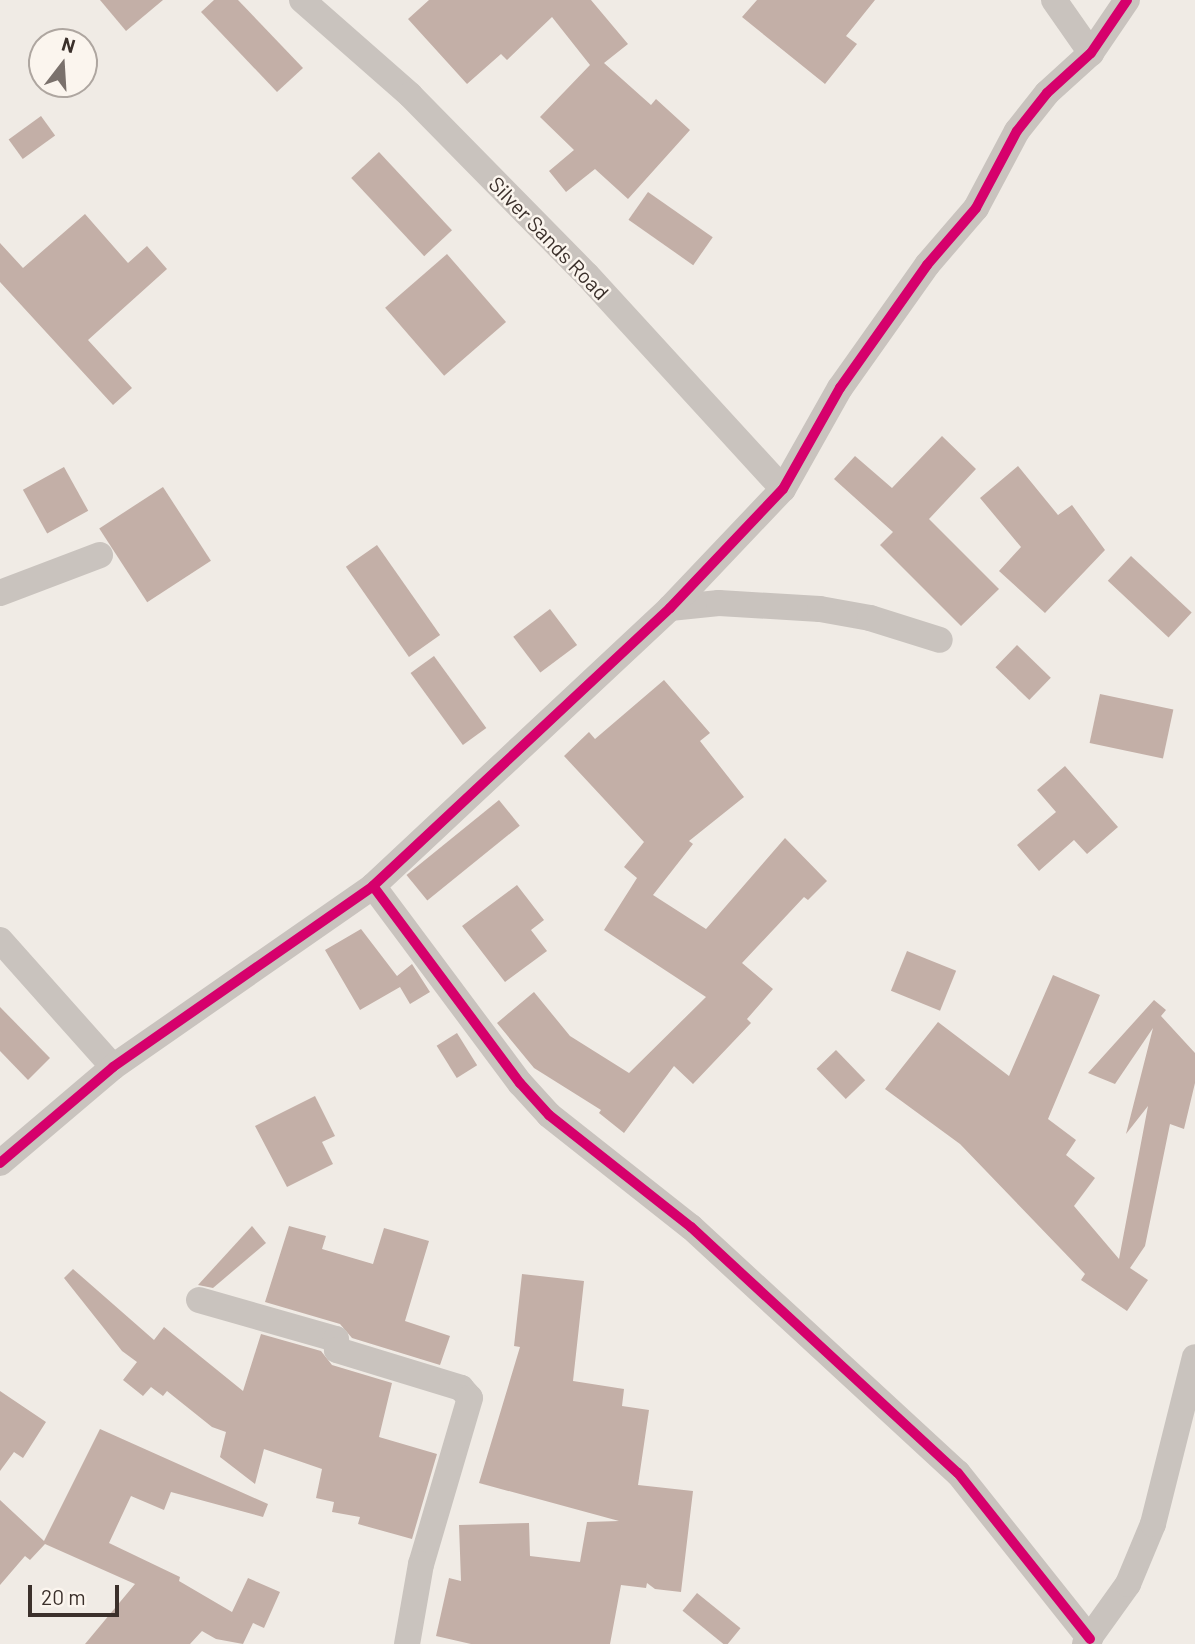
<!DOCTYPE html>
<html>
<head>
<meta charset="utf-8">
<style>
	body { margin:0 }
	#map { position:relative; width:1195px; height:1644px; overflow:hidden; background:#f0ebe5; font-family:Barlow,sans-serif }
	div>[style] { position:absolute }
	.building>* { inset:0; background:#c3afa7; transform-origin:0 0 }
	.street>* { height:26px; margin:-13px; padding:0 13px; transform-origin:13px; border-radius:13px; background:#c9c3be }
	.cycleway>* { height:10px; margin:-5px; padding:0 5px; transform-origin:5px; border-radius:5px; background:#d6006c }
	span { translate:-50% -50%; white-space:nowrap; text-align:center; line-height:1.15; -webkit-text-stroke:5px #fbf5ee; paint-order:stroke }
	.street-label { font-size:21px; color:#3b302b }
	.north { position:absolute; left:28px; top:28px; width:70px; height:70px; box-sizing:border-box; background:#fbf5ee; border:2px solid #aea6a0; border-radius:50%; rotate:17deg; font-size:19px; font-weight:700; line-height:28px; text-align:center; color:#3b302b }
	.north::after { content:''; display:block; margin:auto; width:24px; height:32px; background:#7a716c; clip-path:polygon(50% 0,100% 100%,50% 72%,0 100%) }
	.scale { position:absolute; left:28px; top:1585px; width:91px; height:32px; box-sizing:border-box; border:4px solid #3b302b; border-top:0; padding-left:9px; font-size:21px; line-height:24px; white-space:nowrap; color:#3b302b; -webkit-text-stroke:5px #fbf5ee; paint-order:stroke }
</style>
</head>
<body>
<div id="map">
	<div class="building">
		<i style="clip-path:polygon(100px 0,163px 0,126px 31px)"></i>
		<i style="clip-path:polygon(214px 0,238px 0,303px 68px,277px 92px,201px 12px)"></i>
		<i style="clip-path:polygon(429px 0,591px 0,628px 44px,604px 63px,651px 105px,656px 99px,690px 130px,628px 199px,595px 169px,566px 192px,549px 171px,574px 150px,540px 117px,590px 65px,552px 17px,507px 60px,501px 54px,467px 84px,408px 19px)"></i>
		<i style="clip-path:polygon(757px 0,875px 0,846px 36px,857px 44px,825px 84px,742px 17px)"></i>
		<i style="left:41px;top:116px;width:24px;height:40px;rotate:54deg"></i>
		<i style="left:379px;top:152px;width:107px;height:38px;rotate:47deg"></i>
		<i style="left:648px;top:192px;width:79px;height:34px;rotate:35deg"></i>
		<i style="clip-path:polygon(85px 214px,128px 263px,147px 246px,167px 269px,88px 340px,132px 388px,113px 405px,0 282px,0 243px,23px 268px)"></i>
		<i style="left:447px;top:254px;width:90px;height:82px;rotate:49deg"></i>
		<i style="clip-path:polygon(942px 436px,976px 469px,929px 519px,999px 589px,961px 626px,880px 545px,893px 532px,834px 479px,855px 456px,892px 488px)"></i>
		<i style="clip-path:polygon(1018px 466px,1058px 515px,1072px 505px,1105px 550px,1045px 613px,999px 571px,1021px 547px,980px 498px)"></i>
		<i style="left:64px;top:467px;width:50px;height:47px;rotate:61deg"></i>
		<i style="left:163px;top:487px;width:88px;height:76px;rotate:57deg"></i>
		<i style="left:377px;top:545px;width:110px;height:38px;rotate:55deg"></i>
		<i style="left:1131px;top:556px;width:83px;height:34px;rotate:43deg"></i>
		<i style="left:550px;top:609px;width:45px;height:46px;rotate:53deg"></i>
		<i style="left:1017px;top:645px;width:47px;height:31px;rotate:44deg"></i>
		<i style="left:434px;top:656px;width:89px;height:29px;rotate:54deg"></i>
		<i style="clip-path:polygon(664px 680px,710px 733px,700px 741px,744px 797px,689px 841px,693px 844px,653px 895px,706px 929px,785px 838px,827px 881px,808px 900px,804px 897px,742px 963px,773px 989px,747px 1019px,751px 1023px,693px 1084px,674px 1066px,624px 1133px,599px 1113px,601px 1110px,534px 1068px,497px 1023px,534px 992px,570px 1036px,629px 1073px,706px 997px,604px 930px,637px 878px,624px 867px,644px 842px,564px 756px,589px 732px,595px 739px)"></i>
		<i style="left:1100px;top:694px;width:75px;height:50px;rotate:12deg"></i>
		<i style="clip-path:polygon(1065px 766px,1118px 827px,1087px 854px,1074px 840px,1039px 871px,1017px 845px,1056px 812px,1037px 790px)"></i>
		<i style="left:499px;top:800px;width:33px;height:119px;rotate:51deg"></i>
		<i style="clip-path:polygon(517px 885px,544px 920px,531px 930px,547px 951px,505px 982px,462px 926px)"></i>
		<i style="clip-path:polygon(361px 929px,397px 976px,412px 964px,430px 992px,410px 1004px,400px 987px,360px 1010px,325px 950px)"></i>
		<i style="left:907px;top:951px;width:53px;height:43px;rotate:22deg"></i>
		<i style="clip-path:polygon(1053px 975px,1100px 995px,1048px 1119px,1076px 1140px,1066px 1155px,1095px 1178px,1074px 1206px,1119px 1259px,1148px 1106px,1126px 1134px,1153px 1028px,1115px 1084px,1088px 1073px,1154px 1000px,1166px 1010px,1161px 1016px,1195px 1053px,1195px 1083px,1184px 1129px,1170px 1124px,1145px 1246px,1130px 1268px,1148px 1280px,1127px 1311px,1081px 1280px,1085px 1274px,960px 1144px,885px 1089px,938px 1022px,1009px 1076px)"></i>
		<i style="clip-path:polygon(0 1007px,50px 1058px,28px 1080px,0 1051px)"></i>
		<i style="left:457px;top:1033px;width:38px;height:24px;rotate:58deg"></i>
		<i style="left:836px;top:1050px;width:42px;height:27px;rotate:46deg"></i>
		<i style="clip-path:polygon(315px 1096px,335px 1136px,322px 1142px,333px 1164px,287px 1187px,255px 1126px)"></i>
		<i style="clip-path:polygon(252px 1226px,266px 1243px,213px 1288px,198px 1285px)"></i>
		<i style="clip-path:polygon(289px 1226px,326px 1236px,322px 1249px,373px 1264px,384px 1228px,429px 1241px,405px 1321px,450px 1336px,440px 1365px,352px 1338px,340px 1324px,265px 1302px)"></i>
		<i style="clip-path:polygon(73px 1269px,154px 1340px,164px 1327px,243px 1391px,261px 1334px,321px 1351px,332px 1365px,392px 1383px,379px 1437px,437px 1454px,412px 1539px,358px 1524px,360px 1517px,332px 1512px,334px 1502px,316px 1498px,322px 1469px,264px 1449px,255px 1484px,220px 1457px,226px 1432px,212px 1427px,167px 1391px,163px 1396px,151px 1387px,143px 1396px,123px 1380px,137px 1362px,122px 1351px,64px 1278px)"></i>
		<i style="clip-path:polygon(522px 1274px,584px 1281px,573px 1381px,624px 1389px,622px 1406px,649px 1410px,638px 1485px,693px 1491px,681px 1592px,655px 1589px,647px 1583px,646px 1588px,621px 1585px,610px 1644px,471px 1644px,436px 1636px,449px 1578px,461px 1581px,459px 1525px,529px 1523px,530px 1556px,580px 1562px,587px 1522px,619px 1521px,479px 1483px,520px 1347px,514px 1346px)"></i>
		<i style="clip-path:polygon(0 1391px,46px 1422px,23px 1458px,14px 1452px,0 1471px)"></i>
		<i style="clip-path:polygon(100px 1429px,268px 1504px,263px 1517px,171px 1492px,164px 1510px,131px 1496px,109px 1543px,180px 1577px,179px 1581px,232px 1612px,248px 1578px,280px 1592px,264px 1628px,253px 1623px,243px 1644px,216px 1639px,202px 1631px,190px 1644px,85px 1644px,135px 1584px,45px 1544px,30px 1560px,25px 1556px,0 1585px,0 1500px,44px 1541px)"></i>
		<i style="left:697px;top:1593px;width:56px;height:23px;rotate:39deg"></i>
	</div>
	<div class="street">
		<i style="left:302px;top:0;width:144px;rotate:41.3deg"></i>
		<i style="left:410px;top:95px;width:252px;rotate:45.5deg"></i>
		<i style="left:587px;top:275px;width:290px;rotate:47.5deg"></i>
		<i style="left:1054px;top:0;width:65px;rotate:55.1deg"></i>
		<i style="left:0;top:593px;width:107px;rotate:-20.8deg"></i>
		<i style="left:670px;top:608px;width:49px;rotate:-5.8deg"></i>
		<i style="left:719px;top:603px;width:101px;rotate:3.4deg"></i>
		<i style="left:820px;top:609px;width:51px;rotate:10.2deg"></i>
		<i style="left:870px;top:618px;width:73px;rotate:17.4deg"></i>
		<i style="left:373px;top:886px;width:246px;rotate:53.3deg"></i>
		<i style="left:520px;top:1083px;width:43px;rotate:47.8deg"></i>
		<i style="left:549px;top:1115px;width:181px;rotate:38.3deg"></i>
		<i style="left:691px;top:1227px;width:363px;rotate:42.7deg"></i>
		<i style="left:958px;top:1473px;width:212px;rotate:51.5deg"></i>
		<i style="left:0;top:940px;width:170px;rotate:48.3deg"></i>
		<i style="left:0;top:1163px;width:148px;rotate:-40.3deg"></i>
		<i style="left:113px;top:1067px;width:317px;rotate:-34.8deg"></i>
		<i style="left:373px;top:886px;width:407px;rotate:-43.1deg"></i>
		<i style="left:670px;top:608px;width:164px;rotate:-46.5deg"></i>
		<i style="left:783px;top:489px;width:116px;rotate:-60.6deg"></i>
		<i style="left:840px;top:388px;width:151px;rotate:-54.7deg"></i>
		<i style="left:927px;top:265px;width:75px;rotate:-49.3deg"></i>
		<i style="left:976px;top:208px;width:87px;rotate:-62deg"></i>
		<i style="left:1017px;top:131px;width:48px;rotate:-51.7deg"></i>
		<i style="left:1047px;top:93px;width:59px;rotate:-42.3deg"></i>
		<i style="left:1091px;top:53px;width:64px;rotate:-55.8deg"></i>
		<i style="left:199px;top:1300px;width:142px;rotate:15.9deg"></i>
		<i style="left:336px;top:1339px;width:11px;rotate:85deg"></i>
		<i style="left:337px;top:1350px;width:130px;rotate:17deg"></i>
		<i style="left:461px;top:1388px;width:13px;rotate:48deg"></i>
		<i style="left:470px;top:1398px;width:173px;rotate:106.4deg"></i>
		<i style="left:421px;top:1564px;width:81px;rotate:99.9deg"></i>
		<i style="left:1085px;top:1644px;width:74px;rotate:-54.4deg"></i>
		<i style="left:1128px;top:1584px;width:65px;rotate:-67.4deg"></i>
		<i style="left:1153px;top:1524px;width:172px;rotate:-75.9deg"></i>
	</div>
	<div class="cycleway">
		<i style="left:373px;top:886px;width:246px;rotate:53.3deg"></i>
		<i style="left:520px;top:1083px;width:43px;rotate:47.8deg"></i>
		<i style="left:549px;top:1115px;width:181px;rotate:38.3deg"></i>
		<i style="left:691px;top:1227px;width:363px;rotate:42.7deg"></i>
		<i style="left:958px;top:1473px;width:212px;rotate:51.5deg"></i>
		<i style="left:0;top:1163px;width:148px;rotate:-40.3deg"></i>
		<i style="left:113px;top:1067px;width:317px;rotate:-34.8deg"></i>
		<i style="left:373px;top:886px;width:407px;rotate:-43.1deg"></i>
		<i style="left:670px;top:608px;width:164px;rotate:-46.5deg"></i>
		<i style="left:783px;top:489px;width:116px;rotate:-60.6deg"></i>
		<i style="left:840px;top:388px;width:151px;rotate:-54.7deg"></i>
		<i style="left:927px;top:265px;width:75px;rotate:-49.3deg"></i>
		<i style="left:976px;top:208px;width:87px;rotate:-62deg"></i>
		<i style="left:1017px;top:131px;width:48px;rotate:-51.7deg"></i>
		<i style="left:1047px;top:93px;width:59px;rotate:-42.3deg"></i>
		<i style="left:1091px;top:53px;width:64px;rotate:-55.8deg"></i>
	</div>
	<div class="street-label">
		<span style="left:549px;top:238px;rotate:46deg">Silver Sands Road</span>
	</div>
	<div class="north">N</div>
	<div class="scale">20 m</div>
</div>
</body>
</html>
